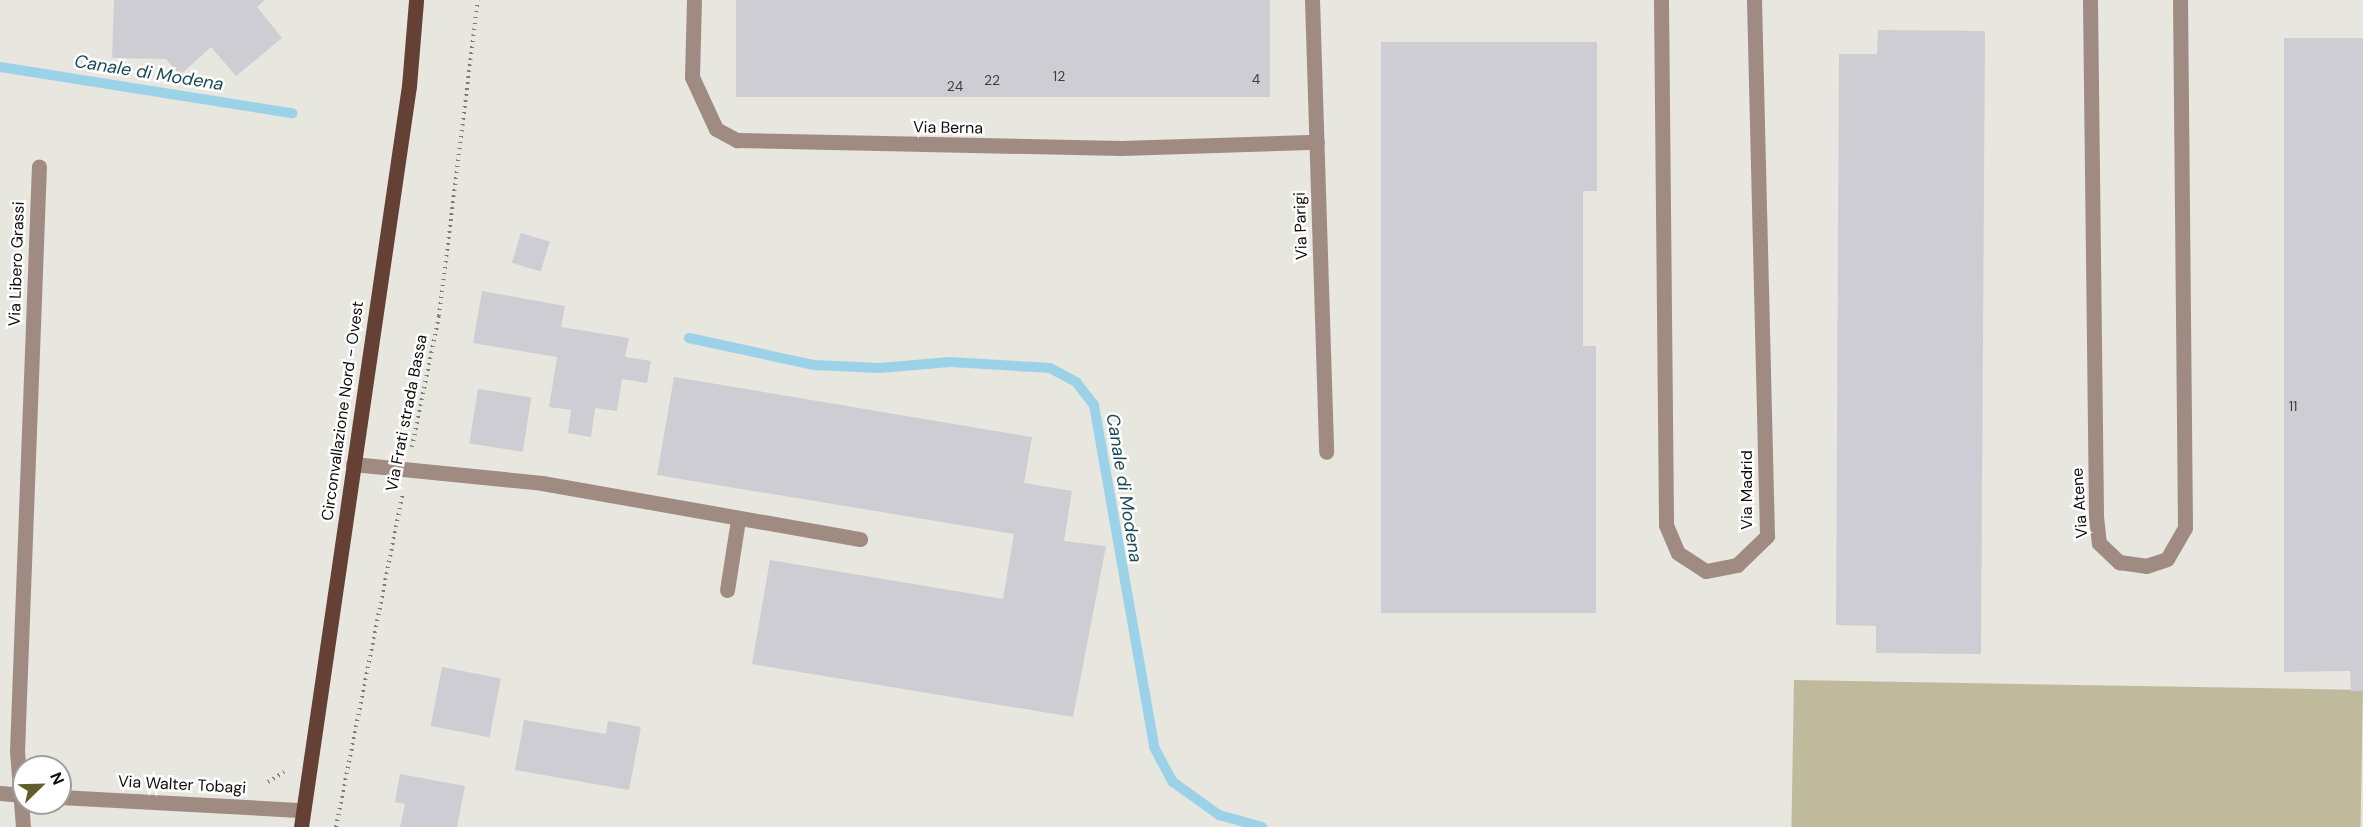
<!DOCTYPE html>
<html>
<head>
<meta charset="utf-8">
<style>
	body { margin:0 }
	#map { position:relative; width:2363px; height:827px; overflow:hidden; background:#e7e6df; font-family:"DM Sans",sans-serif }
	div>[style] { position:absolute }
	.green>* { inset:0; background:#c0ba9d; transform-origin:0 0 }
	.stream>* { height:10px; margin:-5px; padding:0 5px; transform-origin:5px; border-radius:5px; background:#9bd2e8 }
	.building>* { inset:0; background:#cecdd3; transform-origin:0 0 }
	.path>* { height:4px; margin-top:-2px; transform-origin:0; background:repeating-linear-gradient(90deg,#7e7d79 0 1.5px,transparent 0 6px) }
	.minor>* { height:15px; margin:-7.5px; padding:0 7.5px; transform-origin:7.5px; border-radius:7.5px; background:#a08b83 }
	.major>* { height:15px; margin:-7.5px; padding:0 7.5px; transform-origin:7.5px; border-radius:7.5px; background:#644134 }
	span { translate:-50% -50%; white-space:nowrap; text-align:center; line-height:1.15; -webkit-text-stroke:5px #fff; paint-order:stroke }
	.number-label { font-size:14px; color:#3e3d3d }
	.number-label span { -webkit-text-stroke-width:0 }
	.street-label { font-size:16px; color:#0e0d0b }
	.water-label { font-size:18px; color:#1b4959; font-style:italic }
	.north { position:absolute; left:12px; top:755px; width:60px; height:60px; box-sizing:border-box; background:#fff; border:2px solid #9f9e9d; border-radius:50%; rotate:67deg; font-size:16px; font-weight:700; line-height:24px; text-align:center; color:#0e0d0b }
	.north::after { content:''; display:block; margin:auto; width:21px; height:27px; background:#5e5f2c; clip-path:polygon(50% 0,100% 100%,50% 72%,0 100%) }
</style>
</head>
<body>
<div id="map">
	<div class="green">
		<i style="left:1794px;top:680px;width:569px;height:147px;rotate:1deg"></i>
	</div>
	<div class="stream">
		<i style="left:0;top:67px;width:296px;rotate:9deg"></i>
		<i style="left:689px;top:338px;width:128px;rotate:12.2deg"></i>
		<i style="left:814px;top:365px;width:65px;rotate:2.6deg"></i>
		<i style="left:879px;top:368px;width:71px;rotate:-4.8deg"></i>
		<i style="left:950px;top:362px;width:100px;rotate:3.4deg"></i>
		<i style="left:1050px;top:368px;width:30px;rotate:28deg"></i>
		<i style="left:1076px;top:382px;width:29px;rotate:52deg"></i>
		<i style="left:1094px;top:405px;width:347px;rotate:80deg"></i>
		<i style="left:1154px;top:747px;width:40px;rotate:62deg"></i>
		<i style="left:1173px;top:782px;width:57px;rotate:35.7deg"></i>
		<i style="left:1219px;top:815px;width:45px;rotate:15.6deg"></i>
	</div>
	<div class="building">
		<i style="clip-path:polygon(114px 0,265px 0,257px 7px,282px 38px,236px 76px,211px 47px,180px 75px,166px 59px,112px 58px)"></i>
		<i style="left:736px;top:0;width:534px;height:97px"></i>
		<i style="clip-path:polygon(1878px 30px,1985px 31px,1981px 654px,1876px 653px,1876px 626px,1836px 625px,1839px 54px,1877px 54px)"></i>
		<i style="clip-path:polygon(2284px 38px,2363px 38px,2363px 691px,2351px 691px,2350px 671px,2284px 672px)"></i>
		<i style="clip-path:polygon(1381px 42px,1597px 42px,1597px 191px,1583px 191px,1583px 346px,1596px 346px,1596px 613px,1381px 613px)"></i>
		<i style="left:521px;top:233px;width:30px;height:31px;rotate:17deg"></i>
		<i style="clip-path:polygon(482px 291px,565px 306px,561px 327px,629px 338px,625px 357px,651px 361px,647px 383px,622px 379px,617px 411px,595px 408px,591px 437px,568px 433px,571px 410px,549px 407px,557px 357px,473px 343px)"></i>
		<i style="clip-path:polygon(674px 377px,1032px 437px,1024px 483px,1072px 491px,1064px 541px,1106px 546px,1073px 717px,752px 664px,770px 560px,1003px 599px,1014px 534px,657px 475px)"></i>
		<i style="left:478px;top:389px;width:54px;height:55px;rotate:9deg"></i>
		<i style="left:442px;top:667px;width:60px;height:60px;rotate:11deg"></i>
		<i style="clip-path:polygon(524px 720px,606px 734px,608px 721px,641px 727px,629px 790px,515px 770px)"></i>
		<i style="clip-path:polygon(400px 774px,465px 786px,457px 827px,400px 827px,405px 804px,395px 802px)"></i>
	</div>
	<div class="path">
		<i style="left:412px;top:447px;width:134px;rotate:-78.4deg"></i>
		<i style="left:439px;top:316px;width:318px;rotate:-83deg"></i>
		<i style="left:268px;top:782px;width:19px;rotate:-32deg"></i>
		<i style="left:336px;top:827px;width:341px;rotate:-78.7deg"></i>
	</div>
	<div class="minor">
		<i style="left:694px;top:0;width:77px;rotate:91.5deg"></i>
		<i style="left:692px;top:77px;width:57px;rotate:65.2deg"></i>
		<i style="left:716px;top:129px;width:24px;rotate:28deg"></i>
		<i style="left:737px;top:140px;width:384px;rotate:1.2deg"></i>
		<i style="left:1121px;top:148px;width:196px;rotate:-1.8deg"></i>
		<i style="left:1312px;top:0;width:452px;rotate:88.2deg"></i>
		<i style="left:1661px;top:0;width:525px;rotate:89.45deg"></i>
		<i style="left:1666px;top:525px;width:30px;rotate:67deg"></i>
		<i style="left:1678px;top:553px;width:33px;rotate:33deg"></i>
		<i style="left:1706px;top:571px;width:32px;rotate:-11deg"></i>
		<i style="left:1737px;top:565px;width:42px;rotate:-44deg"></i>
		<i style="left:1767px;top:536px;width:536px;rotate:-91.39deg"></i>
		<i style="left:2090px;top:0;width:516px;rotate:89.33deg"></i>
		<i style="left:2096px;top:516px;width:27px;rotate:84deg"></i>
		<i style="left:2099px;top:543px;width:28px;rotate:44deg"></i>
		<i style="left:2119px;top:562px;width:27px;rotate:8deg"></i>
		<i style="left:2146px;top:566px;width:22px;rotate:-18deg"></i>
		<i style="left:2167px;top:559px;width:36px;rotate:-60deg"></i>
		<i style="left:2185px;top:528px;width:528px;rotate:-90.54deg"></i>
		<i style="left:353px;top:464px;width:190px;rotate:5.7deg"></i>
		<i style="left:542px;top:483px;width:323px;rotate:10deg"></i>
		<i style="left:727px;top:590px;width:71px;rotate:-81.1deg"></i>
		<i style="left:0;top:793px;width:24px;rotate:5deg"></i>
		<i style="left:60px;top:797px;width:243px;rotate:3.1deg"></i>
		<i style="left:23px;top:827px;width:76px;rotate:-94.5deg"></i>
		<i style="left:17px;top:751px;width:585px;rotate:-87.85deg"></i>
	</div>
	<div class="major">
		<i style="left:301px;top:827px;width:749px;rotate:-81.71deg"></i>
		<i style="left:409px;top:86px;width:86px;rotate:-85.3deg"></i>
	</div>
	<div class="number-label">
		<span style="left:1059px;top:76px">12</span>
		<span style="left:1256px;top:79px">4</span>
		<span style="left:992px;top:80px">22</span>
		<span style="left:955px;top:86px">24</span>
		<span style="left:2293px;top:406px">11</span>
	</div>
	<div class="street-label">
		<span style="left:948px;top:128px;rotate:1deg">Via Berna</span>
		<span style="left:1301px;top:226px;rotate:-92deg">Via Parigi</span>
		<span style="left:17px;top:264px;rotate:-88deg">Via Libero Grassi</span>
		<span style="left:343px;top:411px;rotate:-82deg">Circonvallazione Nord - Ovest</span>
		<span style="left:407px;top:413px;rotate:-79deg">Via Frati strada Bassa</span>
		<span style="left:1747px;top:490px;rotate:-90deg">Via Madrid</span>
		<span style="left:2080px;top:503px;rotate:-94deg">Via Atene</span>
		<span style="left:182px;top:785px;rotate:3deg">Via Walter Tobagi</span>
	</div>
	<div class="water-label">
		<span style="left:149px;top:73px;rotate:9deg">Canale di Modena</span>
		<span style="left:1124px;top:488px;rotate:81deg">Canale di Modena</span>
	</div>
	<div class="north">N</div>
</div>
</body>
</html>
